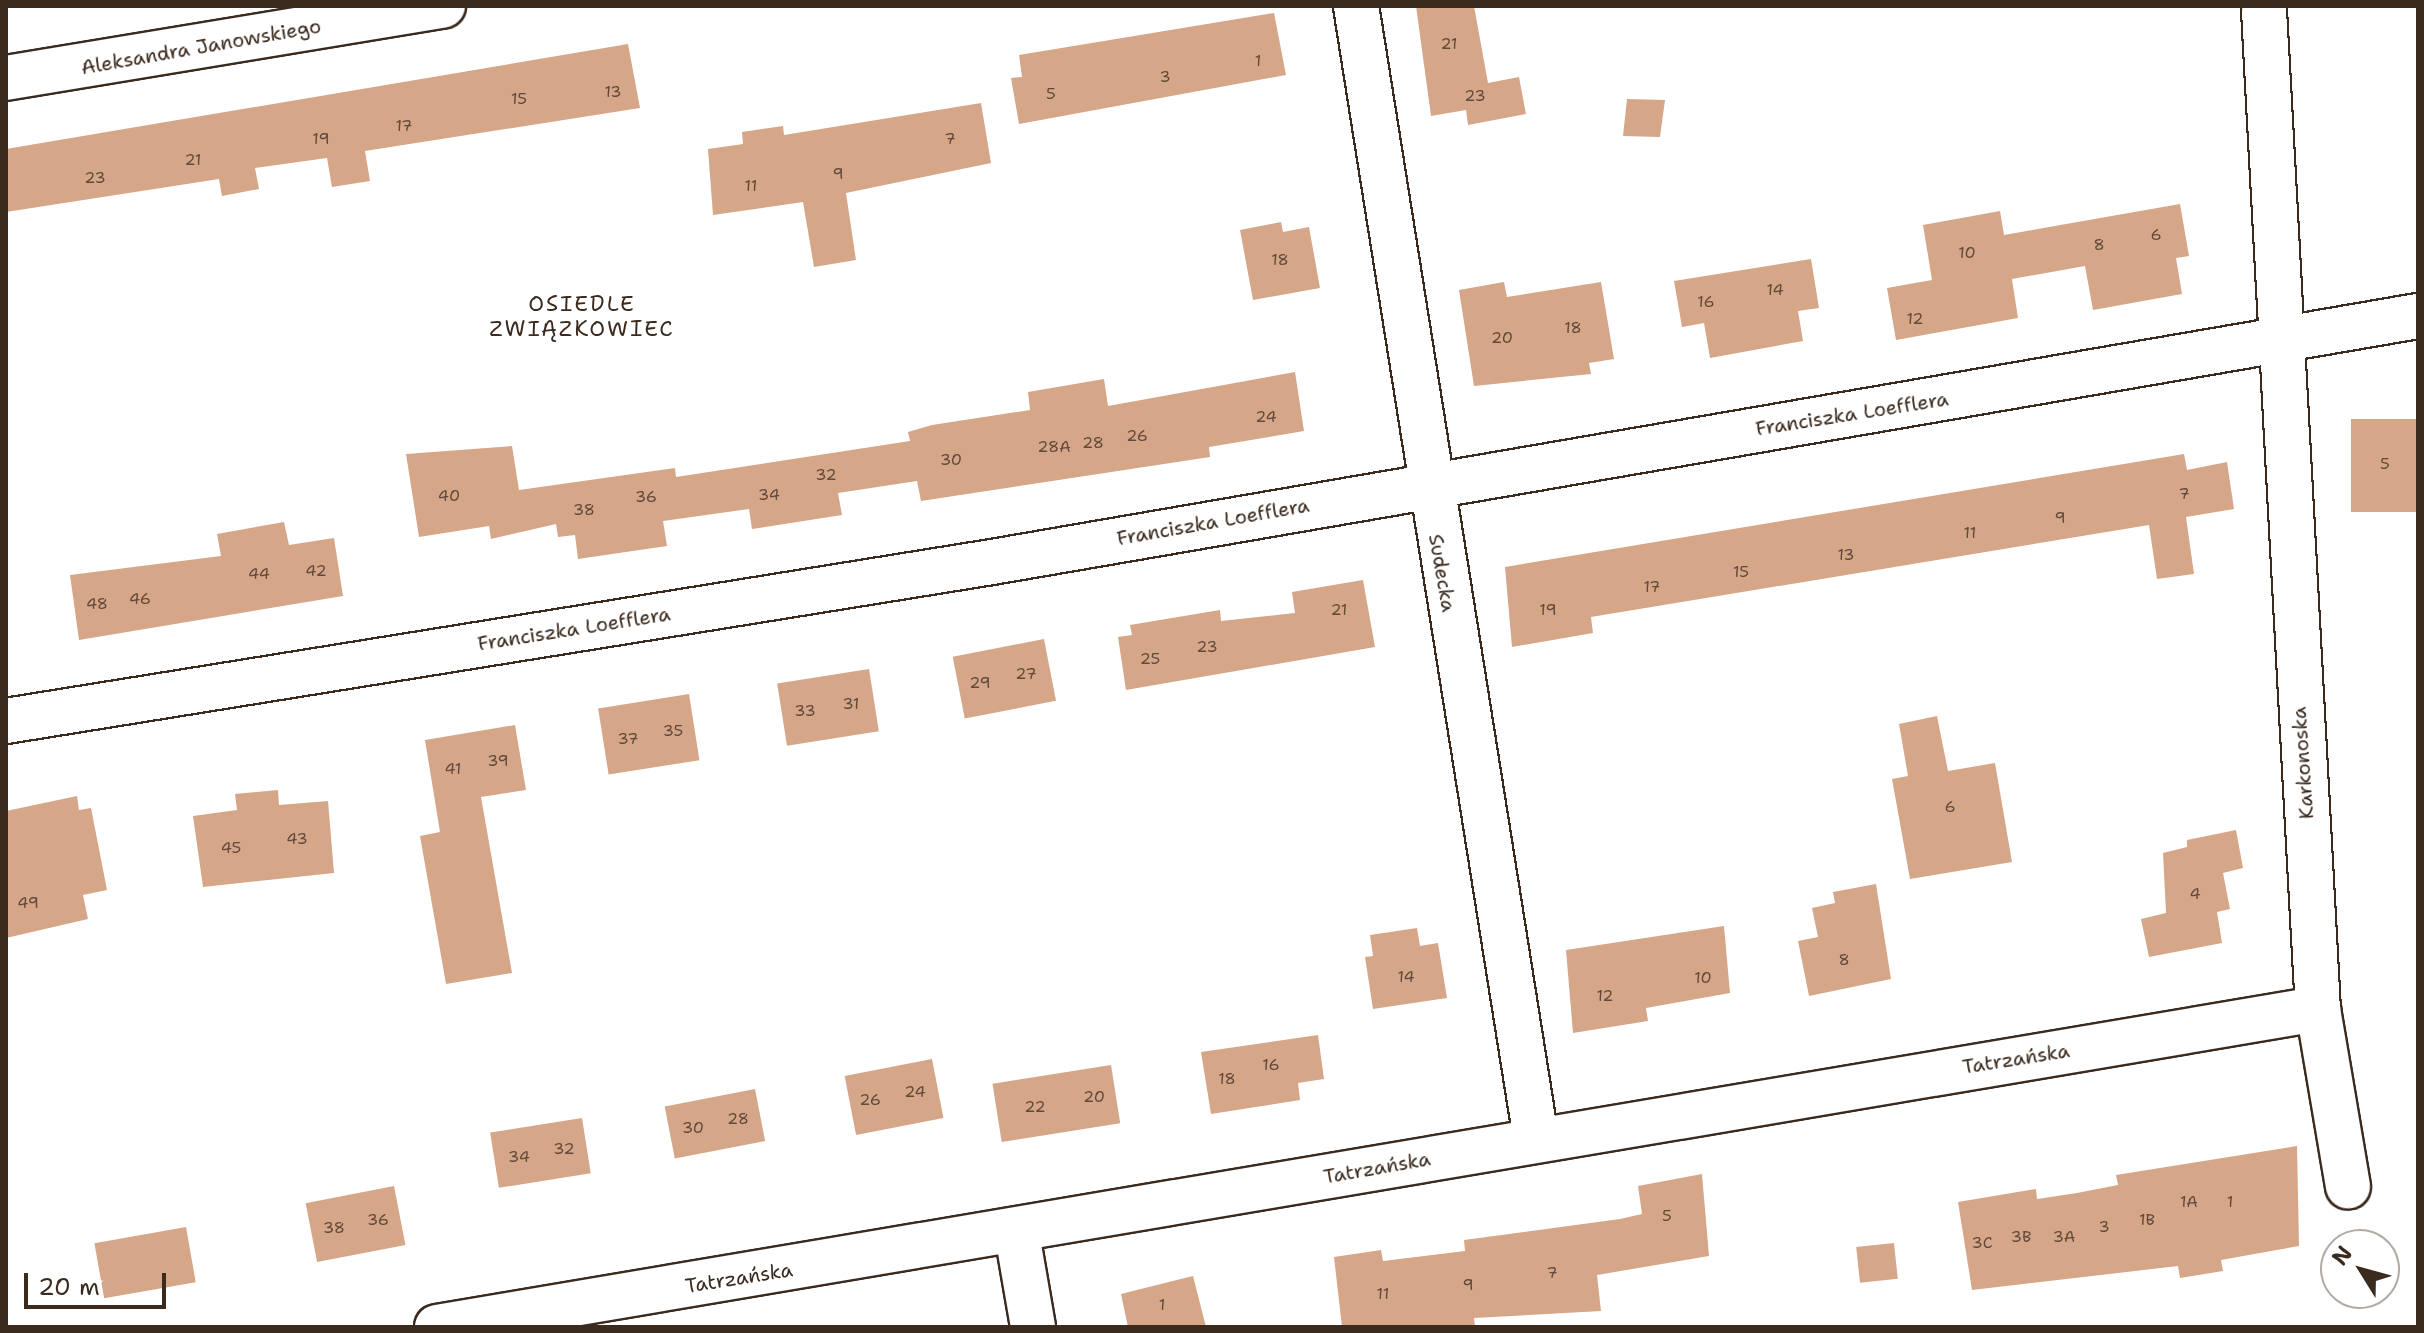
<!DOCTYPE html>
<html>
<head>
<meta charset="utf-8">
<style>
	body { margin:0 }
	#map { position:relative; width:2424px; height:1333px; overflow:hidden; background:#fff; font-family:"Shantell Sans",sans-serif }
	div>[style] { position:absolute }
	.building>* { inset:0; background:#d6a689; transform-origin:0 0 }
	.roads { filter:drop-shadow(2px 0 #3b2a1e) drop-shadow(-2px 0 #3b2a1e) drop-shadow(0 2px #3b2a1e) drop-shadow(0 -2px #3b2a1e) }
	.minor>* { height:44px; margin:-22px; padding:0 22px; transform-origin:22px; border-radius:22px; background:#fff }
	span { translate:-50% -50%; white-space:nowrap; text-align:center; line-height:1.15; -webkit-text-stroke:6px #fff; paint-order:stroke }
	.number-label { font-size:16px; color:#624939 }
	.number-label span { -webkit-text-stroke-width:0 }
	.street-label { font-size:20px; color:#3b2a1e }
	.neighbourhood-label { font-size:22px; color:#3b2a1e; letter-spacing:2px }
	.frame { position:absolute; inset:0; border:8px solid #3b2a1e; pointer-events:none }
	.north { position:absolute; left:2320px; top:1229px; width:80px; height:80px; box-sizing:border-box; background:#fff; border:2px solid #b1aaa5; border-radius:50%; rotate:307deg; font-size:22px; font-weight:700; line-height:32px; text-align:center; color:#3b2a1e }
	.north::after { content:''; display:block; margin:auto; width:28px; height:36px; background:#3b2a1e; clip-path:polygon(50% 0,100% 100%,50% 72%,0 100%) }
	.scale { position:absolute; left:24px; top:1273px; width:142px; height:36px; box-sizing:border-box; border:4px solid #3b2a1e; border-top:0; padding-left:10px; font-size:24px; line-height:28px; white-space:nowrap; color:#3b2a1e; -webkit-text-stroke:6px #fff; paint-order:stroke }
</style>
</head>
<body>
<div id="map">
	<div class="building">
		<i style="clip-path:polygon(1416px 6px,1474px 6px,1488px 83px,1519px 77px,1526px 114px,1468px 125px,1466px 110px,1431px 116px)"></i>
		<i style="clip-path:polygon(1274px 13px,1286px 75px,1019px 124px,1011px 78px,1022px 77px,1019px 55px)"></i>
		<i style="clip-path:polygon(628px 44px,640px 108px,365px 151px,370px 181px,332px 187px,327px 158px,255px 168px,259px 189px,222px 196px,219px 179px,6px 212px,6px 149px)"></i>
		<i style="clip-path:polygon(1627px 99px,1665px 100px,1660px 137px,1623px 136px)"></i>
		<i style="clip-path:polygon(981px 103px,991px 163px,846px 193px,856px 260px,814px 267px,803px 202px,713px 215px,708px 149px,743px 144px,742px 132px,783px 126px,784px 135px)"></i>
		<i style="clip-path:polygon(2180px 204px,2189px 256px,2176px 258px,2182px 294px,2093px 310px,2085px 266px,2012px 279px,2018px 318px,1896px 340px,1887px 288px,1932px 280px,1923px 225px,2000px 211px,2004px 235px)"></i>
		<i style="clip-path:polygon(1281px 222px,1283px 232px,1309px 227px,1320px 288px,1253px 300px,1240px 230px)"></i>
		<i style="clip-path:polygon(1811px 259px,1819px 308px,1798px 311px,1803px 341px,1710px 358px,1704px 323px,1682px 327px,1674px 281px)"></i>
		<i style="clip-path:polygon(1504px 282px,1507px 297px,1601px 282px,1614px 359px,1589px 363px,1591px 374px,1474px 386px,1459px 290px)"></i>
		<i style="clip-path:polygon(1295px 372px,1304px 431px,1209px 447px,1210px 457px,921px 501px,917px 481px,838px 493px,842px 515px,752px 529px,749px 509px,663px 521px,667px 546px,578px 559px,575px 535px,558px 537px,556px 524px,491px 539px,489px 526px,419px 537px,406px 454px,512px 446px,519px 490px,675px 468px,676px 477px,910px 441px,908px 432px,932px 425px,1030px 410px,1028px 392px,1104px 379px,1108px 406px)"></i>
		<i style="left:2418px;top:419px;width:93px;height:67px;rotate:90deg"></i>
		<i style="clip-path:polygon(2184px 454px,2187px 470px,2227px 462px,2234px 509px,2186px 517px,2194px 574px,2157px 579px,2149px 525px,1591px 617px,1593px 633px,1512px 647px,1505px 567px)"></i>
		<i style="clip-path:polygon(284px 522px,289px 545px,334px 538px,343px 596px,79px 640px,70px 575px,221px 556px,217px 534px)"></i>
		<i style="clip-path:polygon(1363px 580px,1375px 647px,1126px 690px,1118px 637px,1132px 635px,1130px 625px,1220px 610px,1221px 621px,1295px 613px,1292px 592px)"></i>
		<i style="left:1044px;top:639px;width:63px;height:93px;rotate:79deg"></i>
		<i style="left:869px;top:669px;width:63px;height:93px;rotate:81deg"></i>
		<i style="left:689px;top:694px;width:67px;height:92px;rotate:81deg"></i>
		<i style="clip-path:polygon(1937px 716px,1948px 771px,1995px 763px,2012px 862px,1910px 879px,1892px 779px,1908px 776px,1899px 724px)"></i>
		<i style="clip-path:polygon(515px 725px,526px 790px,481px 797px,512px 973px,446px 984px,420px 836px,440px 832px,425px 740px)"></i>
		<i style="clip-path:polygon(278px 790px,279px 805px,328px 801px,334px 873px,203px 887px,193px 816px,237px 810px,235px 794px)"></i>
		<i style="clip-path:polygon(77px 796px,79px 810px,91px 808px,107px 890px,83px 895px,88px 919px,6px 938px,6px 811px)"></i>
		<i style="clip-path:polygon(2236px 830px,2243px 868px,2223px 873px,2230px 909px,2217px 912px,2222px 943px,2149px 957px,2141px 919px,2166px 913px,2163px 853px,2187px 847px,2187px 840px)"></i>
		<i style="clip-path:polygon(1876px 884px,1891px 979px,1809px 996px,1798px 941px,1818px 937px,1812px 908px,1835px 903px,1833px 892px)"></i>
		<i style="clip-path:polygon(1724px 926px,1730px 993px,1646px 1008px,1648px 1021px,1573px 1033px,1566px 950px)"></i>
		<i style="clip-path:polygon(1417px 928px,1420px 946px,1438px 943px,1447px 998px,1373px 1009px,1365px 957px,1373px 956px,1370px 935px)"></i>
		<i style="clip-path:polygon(1318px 1035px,1324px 1079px,1298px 1083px,1300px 1100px,1211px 1114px,1201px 1052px)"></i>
		<i style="left:932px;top:1059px;width:60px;height:89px;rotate:79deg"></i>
		<i style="left:1111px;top:1065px;width:59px;height:120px;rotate:81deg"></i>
		<i style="left:755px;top:1089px;width:53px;height:92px;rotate:79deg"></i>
		<i style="left:582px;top:1118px;width:56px;height:93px;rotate:81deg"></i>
		<i style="clip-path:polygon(2297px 1146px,2299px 1246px,2221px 1260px,2223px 1271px,2180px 1278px,2178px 1266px,1972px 1290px,1958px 1202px,2036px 1189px,2037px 1199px,2077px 1193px,2118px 1185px,2116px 1175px)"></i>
		<i style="clip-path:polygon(1702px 1174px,1709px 1256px,1597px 1275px,1601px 1311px,1474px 1318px,1475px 1327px,1342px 1327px,1334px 1257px,1381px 1250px,1383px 1261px,1465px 1251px,1464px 1240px,1620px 1219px,1642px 1214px,1638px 1186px)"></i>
		<i style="left:394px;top:1186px;width:60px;height:90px;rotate:79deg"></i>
		<i style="left:186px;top:1227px;width:56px;height:93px;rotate:80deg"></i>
		<i style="left:1894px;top:1243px;width:36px;height:38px;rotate:84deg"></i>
		<i style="clip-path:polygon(1193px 1276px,1206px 1327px,1128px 1327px,1121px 1294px)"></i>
	</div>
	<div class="roads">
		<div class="minor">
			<i style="left:1356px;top:6px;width:1147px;rotate:80.97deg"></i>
			<i style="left:2264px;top:10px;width:1000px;rotate:86.91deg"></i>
			<i style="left:2318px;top:1009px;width:180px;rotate:80.4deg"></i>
			<i style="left:6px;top:78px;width:443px;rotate:-9.4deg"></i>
			<i style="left:6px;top:721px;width:999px;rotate:-9.16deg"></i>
			<i style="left:992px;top:562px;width:1447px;rotate:-9.79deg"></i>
			<i style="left:1017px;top:1234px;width:94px;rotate:80.2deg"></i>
			<i style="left:437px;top:1327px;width:1908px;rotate:-9.6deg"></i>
		</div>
	</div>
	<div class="number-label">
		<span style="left:1449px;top:44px">21</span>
		<span style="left:1258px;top:61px">1</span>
		<span style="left:1165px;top:77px">3</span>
		<span style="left:613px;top:92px">13</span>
		<span style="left:1051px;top:94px">5</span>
		<span style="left:1475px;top:96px">23</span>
		<span style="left:519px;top:99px">15</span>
		<span style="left:404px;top:126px">17</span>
		<span style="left:321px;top:139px">19</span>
		<span style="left:950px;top:139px">7</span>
		<span style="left:193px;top:160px">21</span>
		<span style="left:838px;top:174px">9</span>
		<span style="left:95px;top:178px">23</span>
		<span style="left:751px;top:186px">11</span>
		<span style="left:2156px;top:235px">6</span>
		<span style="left:2099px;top:245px">8</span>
		<span style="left:1967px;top:253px">10</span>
		<span style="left:1280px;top:260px">18</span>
		<span style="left:1775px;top:290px">14</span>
		<span style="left:1706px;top:302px">16</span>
		<span style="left:1915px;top:319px">12</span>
		<span style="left:1573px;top:328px">18</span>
		<span style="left:1502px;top:338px">20</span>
		<span style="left:1266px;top:417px">24</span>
		<span style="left:1137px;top:436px">26</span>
		<span style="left:1093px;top:443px">28</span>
		<span style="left:1054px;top:447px">28A</span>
		<span style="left:951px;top:460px">30</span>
		<span style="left:2385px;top:464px">5</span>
		<span style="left:826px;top:475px">32</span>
		<span style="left:2184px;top:494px">7</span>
		<span style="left:769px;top:495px">34</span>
		<span style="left:449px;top:496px">40</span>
		<span style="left:646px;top:497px">36</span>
		<span style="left:584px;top:510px">38</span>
		<span style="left:2060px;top:518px">9</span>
		<span style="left:1970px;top:533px">11</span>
		<span style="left:1846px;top:555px">13</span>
		<span style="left:316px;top:571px">42</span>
		<span style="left:1741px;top:572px">15</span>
		<span style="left:259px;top:574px">44</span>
		<span style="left:1652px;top:587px">17</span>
		<span style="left:140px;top:599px">46</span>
		<span style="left:97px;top:604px">48</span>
		<span style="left:1339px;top:610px">21</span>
		<span style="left:1548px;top:610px">19</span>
		<span style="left:1207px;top:647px">23</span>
		<span style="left:1150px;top:659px">25</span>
		<span style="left:1026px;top:674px">27</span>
		<span style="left:980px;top:683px">29</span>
		<span style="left:851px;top:704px">31</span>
		<span style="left:805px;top:711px">33</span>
		<span style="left:673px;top:731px">35</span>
		<span style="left:628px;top:739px">37</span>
		<span style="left:498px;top:761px">39</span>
		<span style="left:453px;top:769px">41</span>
		<span style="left:1950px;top:807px">6</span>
		<span style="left:297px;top:839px">43</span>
		<span style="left:231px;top:848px">45</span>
		<span style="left:2195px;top:894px">4</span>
		<span style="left:28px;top:903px">49</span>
		<span style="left:1844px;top:960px">8</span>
		<span style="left:1406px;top:977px">14</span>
		<span style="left:1703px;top:978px">10</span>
		<span style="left:1605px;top:996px">12</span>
		<span style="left:1271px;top:1065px">16</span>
		<span style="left:1227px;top:1079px">18</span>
		<span style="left:915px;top:1092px">24</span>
		<span style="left:1094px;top:1097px">20</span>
		<span style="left:870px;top:1100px">26</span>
		<span style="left:1035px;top:1107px">22</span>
		<span style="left:738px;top:1119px">28</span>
		<span style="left:693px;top:1128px">30</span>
		<span style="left:564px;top:1149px">32</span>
		<span style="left:519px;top:1157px">34</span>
		<span style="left:2189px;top:1202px">1A</span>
		<span style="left:2230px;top:1202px">1</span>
		<span style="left:1667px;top:1216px">5</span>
		<span style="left:378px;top:1220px">36</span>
		<span style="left:2147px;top:1220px">1B</span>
		<span style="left:2104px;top:1227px">3</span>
		<span style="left:334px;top:1228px">38</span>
		<span style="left:2021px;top:1237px">3B</span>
		<span style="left:2064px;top:1237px">3A</span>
		<span style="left:1982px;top:1243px">3C</span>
		<span style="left:1552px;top:1273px">7</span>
		<span style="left:1468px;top:1285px">9</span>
		<span style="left:1383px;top:1294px">11</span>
		<span style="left:1162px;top:1305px">1</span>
	</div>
	<div class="street-label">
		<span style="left:201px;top:47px;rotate:-10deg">Aleksandra Janowskiego</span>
		<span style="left:1852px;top:414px;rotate:-9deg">Franciszka Loefflera</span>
		<span style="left:1213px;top:522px;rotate:-10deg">Franciszka Loefflera</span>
		<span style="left:1442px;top:573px;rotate:80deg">Sudecka</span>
		<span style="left:574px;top:629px;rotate:-9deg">Franciszka Loefflera</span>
		<span style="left:2303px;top:763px;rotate:-94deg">Karkonoska</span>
		<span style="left:2016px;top:1059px;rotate:-9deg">Tatrzańska</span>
		<span style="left:1377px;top:1168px;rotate:-10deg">Tatrzańska</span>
		<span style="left:739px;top:1278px;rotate:-9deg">Tatrzańska</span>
	</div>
	<div class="neighbourhood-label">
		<span style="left:582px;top:316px">OSIEDLE<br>ZWIĄZKOWIEC</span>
	</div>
	<div class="frame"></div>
	<div class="north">N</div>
	<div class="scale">20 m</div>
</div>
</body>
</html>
